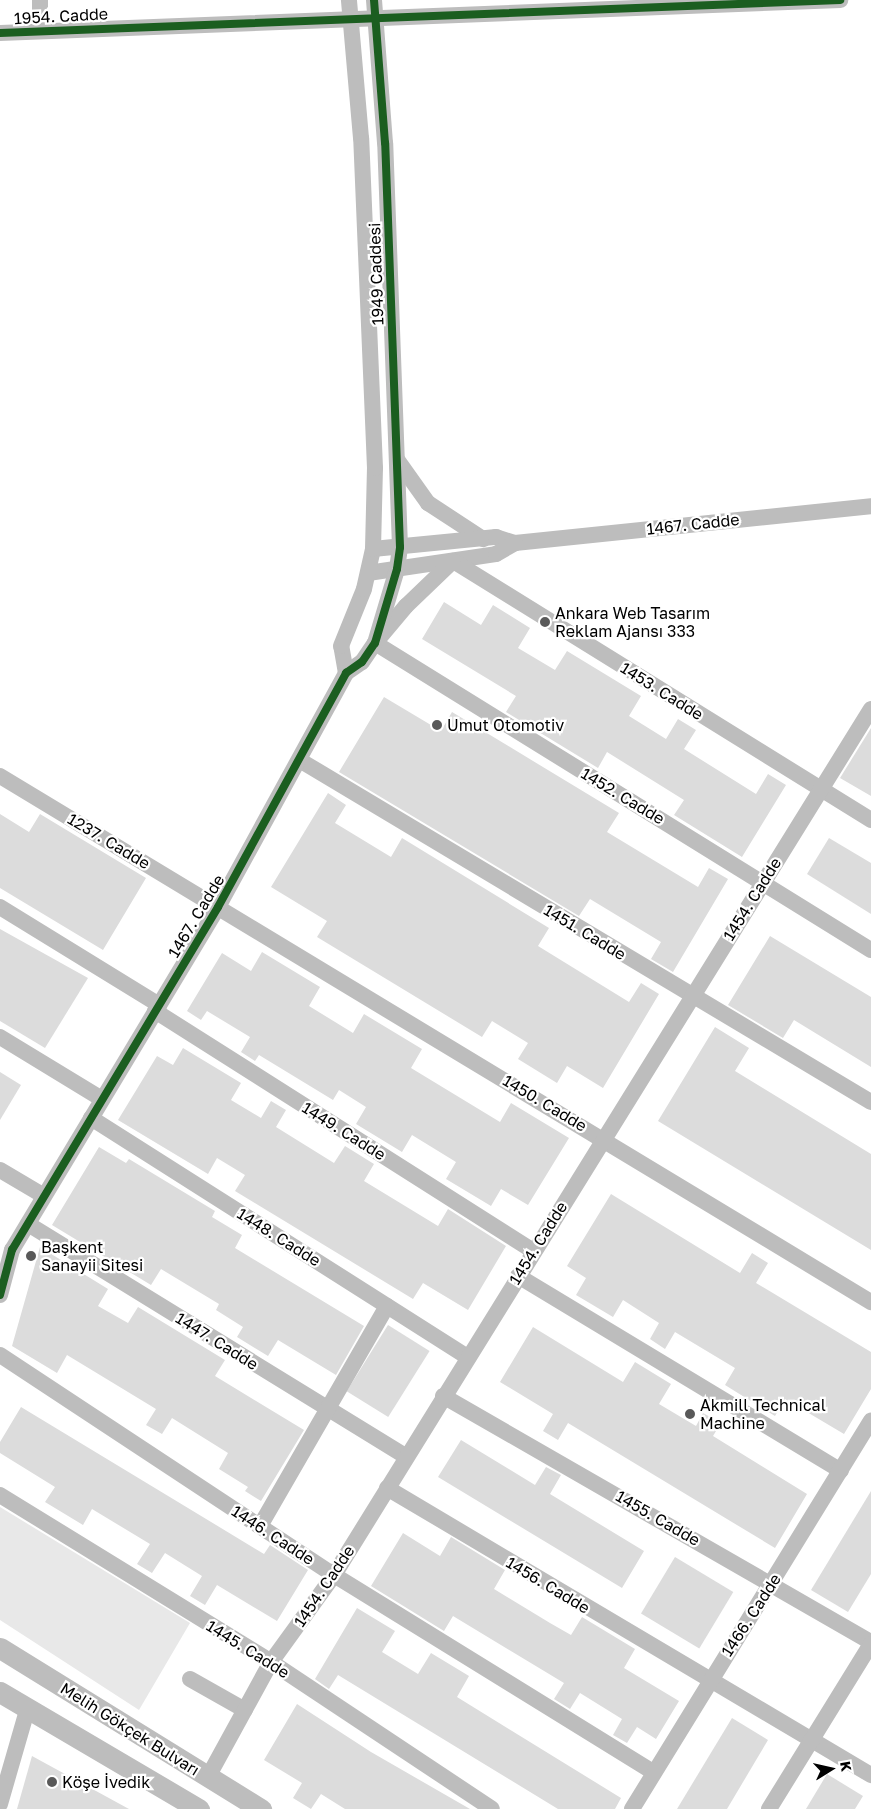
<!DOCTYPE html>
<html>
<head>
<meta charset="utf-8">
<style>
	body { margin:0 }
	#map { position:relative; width:871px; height:1809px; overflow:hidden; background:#fff; font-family:"Golos Text",sans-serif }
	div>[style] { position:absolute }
	.green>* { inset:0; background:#e8e8e8 }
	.building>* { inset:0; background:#dcdcdc; transform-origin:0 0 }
	.minor>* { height:16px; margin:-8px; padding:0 8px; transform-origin:8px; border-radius:8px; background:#bdbdbd }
	.major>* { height:21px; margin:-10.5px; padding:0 10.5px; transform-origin:10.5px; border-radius:10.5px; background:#bdbdbd }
	.cycleway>* { height:8px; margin:-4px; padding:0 4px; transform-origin:4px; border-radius:4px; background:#1b5e20 }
	.dots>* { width:14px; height:14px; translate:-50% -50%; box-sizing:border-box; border:2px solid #fff; border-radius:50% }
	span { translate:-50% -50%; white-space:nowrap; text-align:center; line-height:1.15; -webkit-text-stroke:4.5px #fff; paint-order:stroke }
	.street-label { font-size:16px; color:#000 }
	.poi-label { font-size:16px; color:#000 }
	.left { translate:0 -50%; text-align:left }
	.north { position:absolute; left:806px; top:1744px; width:50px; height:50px; -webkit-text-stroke:4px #fff; paint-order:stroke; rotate:80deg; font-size:14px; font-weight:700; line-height:20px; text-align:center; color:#000 }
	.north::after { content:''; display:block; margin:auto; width:18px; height:22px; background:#000; clip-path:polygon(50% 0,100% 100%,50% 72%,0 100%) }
</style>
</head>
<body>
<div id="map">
	<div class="green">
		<i style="clip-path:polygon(0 1507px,190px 1623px,139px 1710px,0 1620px)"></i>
	</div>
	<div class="building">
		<i style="clip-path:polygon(444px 602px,481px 625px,493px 605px,530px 628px,518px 648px,555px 670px,567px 651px,641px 696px,629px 716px,666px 739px,678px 719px,696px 730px,684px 749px,756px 794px,768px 774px,786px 785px,742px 857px,674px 815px,684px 800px,607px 752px,598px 768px,506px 712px,516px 696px,422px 639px)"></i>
		<i style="clip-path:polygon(384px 697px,441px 731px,452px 712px,619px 813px,607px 832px,698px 887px,709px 868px,728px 879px,673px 972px,651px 959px,661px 942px,590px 899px,579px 916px,339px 772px)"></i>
		<i style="clip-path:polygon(871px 728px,871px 796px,840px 778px)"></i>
		<i style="clip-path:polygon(328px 793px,346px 805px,335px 823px,391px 857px,402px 838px,549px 928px,538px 946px,629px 1002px,641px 983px,659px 994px,603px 1088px,567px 1066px,557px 1083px,518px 1059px,528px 1043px,492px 1021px,482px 1037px,317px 937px,327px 921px,271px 887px)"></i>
		<i style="clip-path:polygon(0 814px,29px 832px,40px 814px,146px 878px,103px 950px,0 888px)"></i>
		<i style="clip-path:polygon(829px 838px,871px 863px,871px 914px,807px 874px)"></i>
		<i style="clip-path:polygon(0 929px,88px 978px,45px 1048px,0 1021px)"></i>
		<i style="clip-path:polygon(770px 936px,871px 997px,871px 1067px,794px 1020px,783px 1038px,728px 1005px)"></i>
		<i style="clip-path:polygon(262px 952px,320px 987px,309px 1006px,353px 1033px,364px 1014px,422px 1049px,411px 1068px,500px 1122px,511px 1103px,569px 1138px,528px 1205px,501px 1189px,491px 1206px,446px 1179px,456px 1162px,412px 1135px,402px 1152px,356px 1124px,366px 1107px,339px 1090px,333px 1100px,259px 1055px,255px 1061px,241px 1052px,250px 1037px,207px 1011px,201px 1020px,187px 1011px,222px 953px,251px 971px)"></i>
		<i style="clip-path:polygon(715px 1027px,749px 1048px,735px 1071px,871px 1154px,871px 1250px,658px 1121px)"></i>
		<i style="clip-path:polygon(183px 1048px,241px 1083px,231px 1100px,261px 1118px,271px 1101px,286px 1110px,276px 1127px,334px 1163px,345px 1146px,374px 1164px,364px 1181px,438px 1226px,448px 1209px,506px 1246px,468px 1310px,423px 1283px,413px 1299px,235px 1191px,245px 1175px,217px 1158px,208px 1174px,118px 1120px,157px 1056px,173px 1065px)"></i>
		<i style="clip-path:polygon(0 1072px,21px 1085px,0 1120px)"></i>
		<i style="clip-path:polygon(99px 1147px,126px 1163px,129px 1159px,215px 1211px,212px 1217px,242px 1235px,235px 1248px,364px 1326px,336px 1375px,278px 1340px,268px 1356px,237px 1337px,243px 1327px,216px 1310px,219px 1304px,161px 1269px,151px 1285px,52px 1225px)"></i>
		<i style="clip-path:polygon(611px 1194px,740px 1273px,752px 1253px,768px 1263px,756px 1283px,871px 1352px,871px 1389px,844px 1434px,785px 1399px,775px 1416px,725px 1385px,735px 1368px,675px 1332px,665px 1349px,650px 1339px,659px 1323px,623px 1300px,613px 1317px,576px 1295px,586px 1278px,567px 1266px)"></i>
		<i style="clip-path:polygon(40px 1247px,108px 1289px,98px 1306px,128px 1323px,138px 1307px,225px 1360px,215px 1376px,304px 1430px,261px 1501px,245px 1491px,248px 1487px,219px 1469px,228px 1453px,172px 1418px,162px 1434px,146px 1425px,156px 1409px,67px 1355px,57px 1373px,12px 1346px)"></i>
		<i style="left:388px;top:1325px;width:49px;height:78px;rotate:32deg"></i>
		<i style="clip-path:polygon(533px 1327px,623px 1382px,635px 1362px,671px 1384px,659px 1404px,696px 1426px,703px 1413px,721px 1423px,713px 1436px,807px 1494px,775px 1548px,568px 1423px,558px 1440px,543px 1431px,553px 1414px,500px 1382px)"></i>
		<i style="clip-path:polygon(21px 1407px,264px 1554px,270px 1545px,308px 1570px,277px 1621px,217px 1585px,205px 1605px,190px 1596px,202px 1576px,165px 1553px,152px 1573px,137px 1564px,150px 1544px,92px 1509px,83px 1525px,45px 1502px,55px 1487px,0 1453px,0 1442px)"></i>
		<i style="clip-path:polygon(461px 1440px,535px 1485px,546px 1467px,561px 1475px,550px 1494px,644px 1551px,622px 1588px,438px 1477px)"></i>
		<i style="clip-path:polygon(871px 1491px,871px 1574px,848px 1612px,811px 1590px)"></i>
		<i style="clip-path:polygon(403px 1533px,440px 1556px,451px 1537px,505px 1570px,494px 1589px,550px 1623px,571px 1635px,582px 1617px,635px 1649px,624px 1668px,679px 1701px,656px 1739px,637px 1727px,627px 1743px,613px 1735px,622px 1719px,580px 1693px,570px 1709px,554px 1699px,564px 1683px,453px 1616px,444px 1631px,371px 1586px)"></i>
		<i style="left:675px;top:1557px;width:68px;height:66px;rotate:31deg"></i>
		<i style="clip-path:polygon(357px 1608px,395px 1631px,382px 1652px,418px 1674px,431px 1653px,469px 1676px,457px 1697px,621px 1798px,615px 1809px,558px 1809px,338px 1675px,329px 1689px,315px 1679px)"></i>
		<i style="clip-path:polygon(297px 1704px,371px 1752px,470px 1809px,345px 1809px,321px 1794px,311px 1809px,293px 1798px,302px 1783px,264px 1760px)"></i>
		<i style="clip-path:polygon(732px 1718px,768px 1740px,727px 1809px,677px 1809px)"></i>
		<i style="clip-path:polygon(32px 1756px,129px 1809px,17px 1809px)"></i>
		<i style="clip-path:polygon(827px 1774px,863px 1796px,855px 1809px,806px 1809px)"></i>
	</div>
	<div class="minor">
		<i style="left:40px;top:31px;width:31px;rotate:-90deg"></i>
		<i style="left:0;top:33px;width:841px;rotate:-2.25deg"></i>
		<i style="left:398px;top:461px;width:52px;rotate:54.5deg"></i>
		<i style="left:428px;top:503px;width:66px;rotate:33.2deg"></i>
		<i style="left:373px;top:549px;width:124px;rotate:-5.6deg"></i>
		<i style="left:496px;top:537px;width:20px;rotate:18deg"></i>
		<i style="left:515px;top:543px;width:358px;rotate:-5.9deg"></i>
		<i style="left:368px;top:573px;width:129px;rotate:-8.4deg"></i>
		<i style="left:496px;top:554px;width:22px;rotate:-30deg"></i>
		<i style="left:346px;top:673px;width:27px;rotate:-100deg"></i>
		<i style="left:341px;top:646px;width:61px;rotate:-68deg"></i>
		<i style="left:364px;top:589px;width:41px;rotate:-77.3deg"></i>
		<i style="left:373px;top:549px;width:81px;rotate:-88.6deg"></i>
		<i style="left:375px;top:468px;width:330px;rotate:-92.4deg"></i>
		<i style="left:361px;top:138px;width:139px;rotate:-95deg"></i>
		<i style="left:301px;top:761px;width:664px;rotate:30.89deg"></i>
		<i style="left:0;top:776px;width:1018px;rotate:31.13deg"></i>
		<i style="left:871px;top:820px;width:492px;rotate:-148.2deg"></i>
		<i style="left:453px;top:561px;width:65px;rotate:136.2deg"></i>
		<i style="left:406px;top:606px;width:48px;rotate:130deg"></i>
		<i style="left:375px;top:643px;width:583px;rotate:31.76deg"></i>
		<i style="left:0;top:907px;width:187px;rotate:31.6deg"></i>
		<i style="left:155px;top:1011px;width:448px;rotate:32.4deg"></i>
		<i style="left:0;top:1037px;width:119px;rotate:31.3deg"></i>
		<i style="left:91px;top:1118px;width:444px;rotate:32.4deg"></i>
		<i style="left:0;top:1170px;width:51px;rotate:30.6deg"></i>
		<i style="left:28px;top:1224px;width:444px;rotate:31.6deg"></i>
		<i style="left:518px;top:1276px;width:377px;rotate:31.1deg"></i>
		<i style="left:0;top:1295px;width:47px;rotate:-75.1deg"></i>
		<i style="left:12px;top:1250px;width:400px;rotate:-59deg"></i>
		<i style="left:218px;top:907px;width:267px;rotate:-61.3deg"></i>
		<i style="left:346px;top:673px;width:19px;rotate:-35deg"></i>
		<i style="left:362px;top:662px;width:23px;rotate:-56deg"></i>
		<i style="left:375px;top:643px;width:77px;rotate:-73.4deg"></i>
		<i style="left:397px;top:569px;width:22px;rotate:-82deg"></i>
		<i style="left:400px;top:547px;width:404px;rotate:-92.1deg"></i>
		<i style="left:385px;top:143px;width:143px;rotate:-94.4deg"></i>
		<i style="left:0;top:1355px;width:400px;rotate:33.4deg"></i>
		<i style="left:334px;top:1575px;width:375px;rotate:31.7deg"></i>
		<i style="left:443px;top:1396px;width:494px;rotate:29.9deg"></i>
		<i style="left:387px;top:1488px;width:563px;rotate:30.67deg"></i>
		<i style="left:0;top:1495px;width:318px;rotate:31.6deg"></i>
		<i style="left:271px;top:1662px;width:265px;rotate:33.6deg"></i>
		<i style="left:260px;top:1526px;width:254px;rotate:-60deg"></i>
		<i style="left:190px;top:1679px;width:63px;rotate:29.4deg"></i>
		<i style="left:208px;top:1777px;width:131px;rotate:-61.3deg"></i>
		<i style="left:271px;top:1662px;width:107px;rotate:-54.1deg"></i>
		<i style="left:334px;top:1575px;width:1019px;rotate:-58.2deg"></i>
		<i style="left:0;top:1804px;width:101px;rotate:-73.9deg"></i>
		<i style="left:632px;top:1809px;width:456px;rotate:-58.4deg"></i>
		<i style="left:769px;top:1809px;width:194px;rotate:-58.3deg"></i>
	</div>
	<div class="major">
		<i style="left:0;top:1648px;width:307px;rotate:31.7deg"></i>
		<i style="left:0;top:1692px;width:231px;rotate:30.5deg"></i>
	</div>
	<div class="cycleway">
		<i style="left:0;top:33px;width:841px;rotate:-2.25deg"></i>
		<i style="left:0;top:1295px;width:47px;rotate:-75.1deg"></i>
		<i style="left:12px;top:1250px;width:400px;rotate:-59deg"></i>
		<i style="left:218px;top:907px;width:267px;rotate:-61.3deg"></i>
		<i style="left:346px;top:673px;width:19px;rotate:-35deg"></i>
		<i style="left:362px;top:662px;width:23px;rotate:-56deg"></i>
		<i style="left:375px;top:643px;width:77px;rotate:-73.4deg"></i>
		<i style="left:397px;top:569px;width:22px;rotate:-82deg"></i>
		<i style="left:400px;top:547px;width:404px;rotate:-92.1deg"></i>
		<i style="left:385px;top:143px;width:143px;rotate:-94.4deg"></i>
	</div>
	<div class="dots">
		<i style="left:545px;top:622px;background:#595959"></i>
		<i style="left:437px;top:725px;background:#595959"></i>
		<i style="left:31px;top:1256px;background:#595959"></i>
		<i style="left:690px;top:1414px;background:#595959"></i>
		<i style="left:52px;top:1782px;background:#595959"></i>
	</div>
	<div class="street-label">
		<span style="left:61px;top:16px;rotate:-3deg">1954. Cadde</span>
		<span style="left:376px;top:274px;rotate:-92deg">1949 Caddesi</span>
		<span style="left:693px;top:524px;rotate:-6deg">1467. Cadde</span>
		<span style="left:662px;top:691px;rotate:32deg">1453. Cadde</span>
		<span style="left:623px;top:796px;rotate:31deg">1452. Cadde</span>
		<span style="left:109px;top:841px;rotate:31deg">1237. Cadde</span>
		<span style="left:752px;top:899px;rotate:-58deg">1454. Cadde</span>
		<span style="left:196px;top:916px;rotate:-59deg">1467. Cadde</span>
		<span style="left:585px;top:932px;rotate:31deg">1451. Cadde</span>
		<span style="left:545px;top:1103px;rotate:31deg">1450. Cadde</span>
		<span style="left:344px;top:1131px;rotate:32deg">1449. Cadde</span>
		<span style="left:279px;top:1237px;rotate:32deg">1448. Cadde</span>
		<span style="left:538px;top:1243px;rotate:-58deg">1454. Cadde</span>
		<span style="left:217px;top:1341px;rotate:32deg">1447. Cadde</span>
		<span style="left:658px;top:1518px;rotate:30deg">1455. Cadde</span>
		<span style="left:273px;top:1535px;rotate:33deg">1446. Cadde</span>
		<span style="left:548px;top:1585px;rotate:31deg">1456. Cadde</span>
		<span style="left:324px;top:1586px;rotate:-56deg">1454. Cadde</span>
		<span style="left:751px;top:1615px;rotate:-57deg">1466. Cadde</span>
		<span style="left:248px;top:1649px;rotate:32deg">1445. Cadde</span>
		<span style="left:130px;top:1729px;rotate:32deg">Melih Gökçek Bulvarı</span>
	</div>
	<div class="poi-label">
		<span class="left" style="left:555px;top:622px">Ankara Web Tasarım<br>Reklam Ajansı 333</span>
		<span class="left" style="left:447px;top:725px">Umut Otomotiv</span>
		<span class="left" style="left:41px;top:1256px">Başkent<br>Sanayii Sitesi</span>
		<span class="left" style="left:700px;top:1414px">Akmill Technical<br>Machine</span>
		<span class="left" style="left:62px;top:1782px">Köşe İvedik</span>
	</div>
	<div class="north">K</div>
</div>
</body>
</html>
